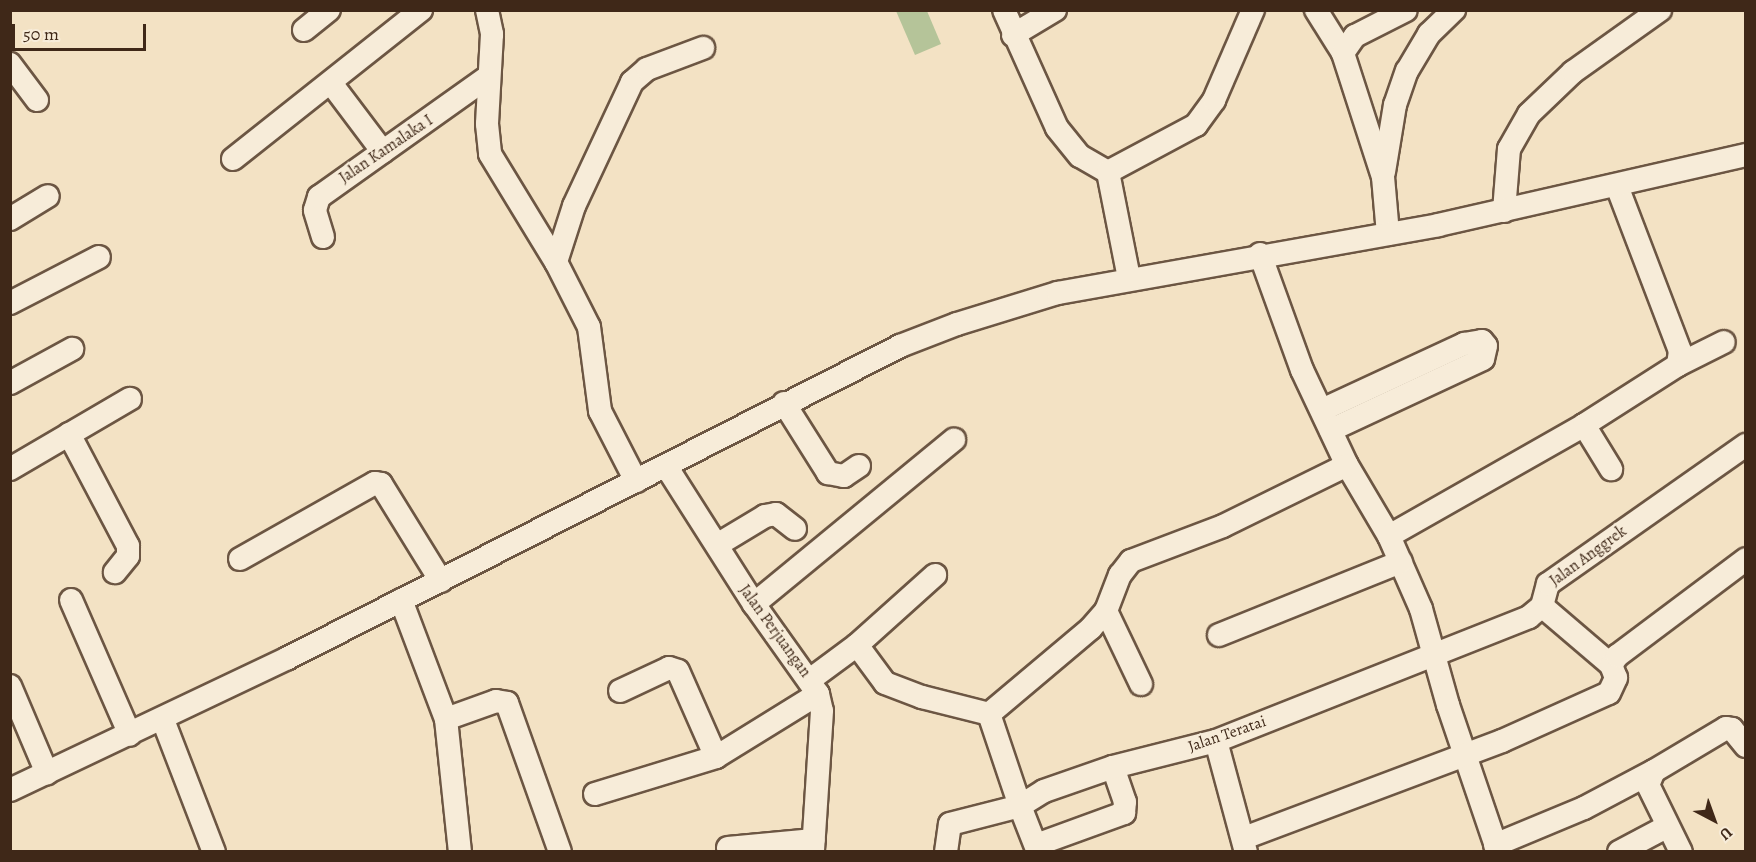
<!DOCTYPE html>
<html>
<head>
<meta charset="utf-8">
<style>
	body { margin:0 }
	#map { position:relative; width:1756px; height:862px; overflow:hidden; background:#f3e2c4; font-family:Alegreya,serif }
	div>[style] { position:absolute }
	.green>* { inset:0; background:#b5c499 }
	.roads { filter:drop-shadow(2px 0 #6c5643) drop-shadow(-2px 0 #6c5643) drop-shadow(0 2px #6c5643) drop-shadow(0 -2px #6c5643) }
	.minor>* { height:22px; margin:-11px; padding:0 11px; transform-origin:11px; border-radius:11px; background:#f7ecd9 }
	span { translate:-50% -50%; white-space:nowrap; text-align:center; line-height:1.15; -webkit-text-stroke:4.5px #f7ecd9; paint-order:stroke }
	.street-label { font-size:16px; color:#3f2818 }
	.frame { position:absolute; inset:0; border:12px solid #3f2818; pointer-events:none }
	.north { position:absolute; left:1684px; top:790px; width:60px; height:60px; -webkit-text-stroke:4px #f7ecd9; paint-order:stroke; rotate:139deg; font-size:16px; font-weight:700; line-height:24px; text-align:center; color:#3f2818 }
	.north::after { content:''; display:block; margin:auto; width:21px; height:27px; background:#3f2818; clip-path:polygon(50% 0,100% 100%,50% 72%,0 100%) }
	.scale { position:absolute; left:12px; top:24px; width:134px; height:27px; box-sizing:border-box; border:3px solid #3f2818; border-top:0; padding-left:8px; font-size:18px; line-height:21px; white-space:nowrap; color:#3f2818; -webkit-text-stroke:4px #f7ecd9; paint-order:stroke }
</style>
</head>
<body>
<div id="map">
	<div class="green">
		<i style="clip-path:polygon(896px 11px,927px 11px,941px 44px,915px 55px)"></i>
	</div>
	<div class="roads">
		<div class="minor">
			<i style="left:487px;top:10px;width:25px;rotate:78deg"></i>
			<i style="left:492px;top:34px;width:90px;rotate:93.2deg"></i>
			<i style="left:487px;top:124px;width:30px;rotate:84deg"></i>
			<i style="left:490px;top:154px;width:127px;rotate:58.6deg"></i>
			<i style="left:556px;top:262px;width:73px;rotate:63.1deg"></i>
			<i style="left:589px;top:327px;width:85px;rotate:82.5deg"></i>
			<i style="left:600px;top:411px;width:79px;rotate:62.8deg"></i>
			<i style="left:1004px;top:10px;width:129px;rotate:65.8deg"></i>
			<i style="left:1057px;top:128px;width:36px;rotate:51deg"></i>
			<i style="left:1080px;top:156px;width:32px;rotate:30deg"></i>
			<i style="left:1316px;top:10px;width:51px;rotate:57.9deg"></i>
			<i style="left:304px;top:30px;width:32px;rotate:-39deg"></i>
			<i style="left:1013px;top:35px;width:49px;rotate:-30.8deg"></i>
			<i style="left:10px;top:64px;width:45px;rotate:53.1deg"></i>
			<i style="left:331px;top:83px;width:86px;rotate:53deg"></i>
			<i style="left:233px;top:159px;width:240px;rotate:-38.4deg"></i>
			<i style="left:1384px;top:172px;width:68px;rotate:-80.7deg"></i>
			<i style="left:1395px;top:105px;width:36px;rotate:-71deg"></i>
			<i style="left:1407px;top:71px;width:43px;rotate:-59.3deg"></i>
			<i style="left:1429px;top:34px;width:35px;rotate:-44deg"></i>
			<i style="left:1504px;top:211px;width:62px;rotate:-85.4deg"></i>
			<i style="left:1509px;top:149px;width:40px;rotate:-60.3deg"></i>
			<i style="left:1529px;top:114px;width:61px;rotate:-43.7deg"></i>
			<i style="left:1573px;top:72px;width:107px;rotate:-35.5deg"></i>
			<i style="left:10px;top:219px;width:44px;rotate:-31.2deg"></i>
			<i style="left:1388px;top:234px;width:57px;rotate:-95deg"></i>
			<i style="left:1383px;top:177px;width:130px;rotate:-107.9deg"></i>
			<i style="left:1343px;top:53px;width:21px;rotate:-55deg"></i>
			<i style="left:1355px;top:36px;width:57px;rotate:-27deg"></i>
			<i style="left:323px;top:237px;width:28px;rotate:-107deg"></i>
			<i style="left:315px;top:210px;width:14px;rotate:-73deg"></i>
			<i style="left:319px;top:197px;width:207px;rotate:-35.4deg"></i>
			<i style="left:1260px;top:254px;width:123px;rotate:70.1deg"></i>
			<i style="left:1302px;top:370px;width:105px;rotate:64.7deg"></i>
			<i style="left:1347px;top:465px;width:82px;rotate:59.4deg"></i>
			<i style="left:1389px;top:536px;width:80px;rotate:66.3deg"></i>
			<i style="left:1421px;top:609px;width:100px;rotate:74.3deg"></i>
			<i style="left:1448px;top:705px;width:155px;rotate:71.2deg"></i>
			<i style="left:556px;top:262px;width:59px;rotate:-72.2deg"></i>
			<i style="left:574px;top:206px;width:137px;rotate:-64.9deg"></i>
			<i style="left:632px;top:82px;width:20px;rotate:-41deg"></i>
			<i style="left:647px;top:69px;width:60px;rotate:-20.6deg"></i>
			<i style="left:1129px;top:278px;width:108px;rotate:-101.2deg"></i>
			<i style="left:1108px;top:172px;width:100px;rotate:-28.1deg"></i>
			<i style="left:1196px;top:125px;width:31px;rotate:-54deg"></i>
			<i style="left:1214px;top:100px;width:98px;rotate:-66.6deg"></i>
			<i style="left:10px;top:303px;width:100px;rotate:-27.3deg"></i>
			<i style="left:1678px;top:365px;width:51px;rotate:-26.6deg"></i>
			<i style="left:10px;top:383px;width:71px;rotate:-28.7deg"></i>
			<i style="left:784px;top:403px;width:83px;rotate:57.8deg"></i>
			<i style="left:828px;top:473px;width:16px;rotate:11deg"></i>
			<i style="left:844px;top:476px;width:18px;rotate:-34deg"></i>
			<i style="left:1322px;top:410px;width:157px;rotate:-24.9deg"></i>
			<i style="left:1464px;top:344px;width:18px;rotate:-9deg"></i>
			<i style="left:1482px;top:341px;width:6px;rotate:51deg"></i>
			<i style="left:1486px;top:346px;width:13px;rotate:103deg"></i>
			<i style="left:1483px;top:359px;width:168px;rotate:155deg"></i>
			<i style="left:1584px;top:425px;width:52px;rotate:58.5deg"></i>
			<i style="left:69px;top:434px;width:127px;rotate:62.2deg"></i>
			<i style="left:128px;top:546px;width:10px;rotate:90deg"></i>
			<i style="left:128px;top:556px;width:21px;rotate:129deg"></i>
			<i style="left:666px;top:466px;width:164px;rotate:57.5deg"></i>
			<i style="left:754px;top:604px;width:110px;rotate:54.6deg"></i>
			<i style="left:818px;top:694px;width:17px;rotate:77deg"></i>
			<i style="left:822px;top:711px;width:141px;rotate:93.7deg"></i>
			<i style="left:10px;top:469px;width:139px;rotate:-30.3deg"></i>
			<i style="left:1389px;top:536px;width:224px;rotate:-29.6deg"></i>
			<i style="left:1584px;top:425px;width:112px;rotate:-32.6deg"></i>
			<i style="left:1678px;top:365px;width:14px;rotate:-82deg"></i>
			<i style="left:1680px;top:351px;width:177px;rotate:-110.9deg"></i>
			<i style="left:717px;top:545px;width:56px;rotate:-31.1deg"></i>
			<i style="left:765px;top:516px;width:11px;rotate:-10deg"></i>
			<i style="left:776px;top:514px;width:24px;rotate:38deg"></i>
			<i style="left:240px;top:559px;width:155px;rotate:-29.4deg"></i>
			<i style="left:375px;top:483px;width:6px;rotate:9deg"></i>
			<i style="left:381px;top:484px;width:114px;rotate:58.3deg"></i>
			<i style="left:71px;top:600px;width:147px;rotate:66.4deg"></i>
			<i style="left:401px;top:600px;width:127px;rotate:69.3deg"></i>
			<i style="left:446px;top:719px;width:134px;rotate:84deg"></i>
			<i style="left:754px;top:604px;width:259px;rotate:-39.4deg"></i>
			<i style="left:1542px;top:606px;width:91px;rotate:40.5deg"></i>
			<i style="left:1106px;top:611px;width:81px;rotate:64.4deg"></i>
			<i style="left:1219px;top:635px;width:196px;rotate:-21.9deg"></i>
			<i style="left:857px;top:645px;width:47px;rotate:53.6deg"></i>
			<i style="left:885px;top:683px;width:40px;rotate:21deg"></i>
			<i style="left:922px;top:697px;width:69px;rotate:14.2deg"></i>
			<i style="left:989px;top:714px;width:133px;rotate:-40.1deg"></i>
			<i style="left:1091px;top:628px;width:23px;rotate:-49deg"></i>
			<i style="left:1106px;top:611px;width:39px;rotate:-69deg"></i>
			<i style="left:1120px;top:575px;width:18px;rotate:-52deg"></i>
			<i style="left:1131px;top:561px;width:98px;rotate:-20.8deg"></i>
			<i style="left:1223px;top:526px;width:138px;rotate:-26.2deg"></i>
			<i style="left:811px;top:679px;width:57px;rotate:-36.5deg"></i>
			<i style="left:857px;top:645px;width:105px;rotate:-41.9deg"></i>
			<i style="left:10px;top:686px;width:95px;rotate:67deg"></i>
			<i style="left:620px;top:691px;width:54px;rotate:-25.1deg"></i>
			<i style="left:669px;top:668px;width:9px;rotate:18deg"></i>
			<i style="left:678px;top:671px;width:94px;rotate:66.2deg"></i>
			<i style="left:446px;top:719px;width:53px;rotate:-19.8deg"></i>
			<i style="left:496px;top:701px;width:11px;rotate:10deg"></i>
			<i style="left:507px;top:703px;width:158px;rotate:70.4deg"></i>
			<i style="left:163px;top:720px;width:142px;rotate:68.9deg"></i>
			<i style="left:1216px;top:741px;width:115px;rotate:74.9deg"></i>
			<i style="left:10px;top:790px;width:308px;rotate:-25.4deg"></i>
			<i style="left:288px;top:658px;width:687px;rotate:-27.01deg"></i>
			<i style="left:900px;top:346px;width:61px;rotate:-21.1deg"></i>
			<i style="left:957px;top:324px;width:106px;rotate:-17.1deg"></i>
			<i style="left:1058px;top:293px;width:386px;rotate:-10.1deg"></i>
			<i style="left:1438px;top:225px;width:316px;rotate:-12.8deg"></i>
			<i style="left:595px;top:794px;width:127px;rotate:-17deg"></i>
			<i style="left:716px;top:757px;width:120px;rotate:-31.7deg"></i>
			<i style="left:1244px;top:838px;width:276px;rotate:-20.6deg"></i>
			<i style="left:1502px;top:741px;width:117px;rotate:-24.2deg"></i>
			<i style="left:1609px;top:693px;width:17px;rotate:-65deg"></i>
			<i style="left:1616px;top:678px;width:14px;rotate:-111deg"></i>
			<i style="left:1611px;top:665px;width:11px;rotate:-56deg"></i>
			<i style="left:1617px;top:656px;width:161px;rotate:-36.9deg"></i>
			<i style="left:1036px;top:845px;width:94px;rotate:-20deg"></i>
			<i style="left:1124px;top:813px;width:11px;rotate:-85deg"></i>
			<i style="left:1125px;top:802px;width:37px;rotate:-109deg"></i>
			<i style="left:1495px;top:845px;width:96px;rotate:-22.6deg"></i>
			<i style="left:1584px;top:808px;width:79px;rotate:-27.9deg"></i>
			<i style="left:728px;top:848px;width:86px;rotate:-5.3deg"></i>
			<i style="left:946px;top:852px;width:28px;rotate:-82deg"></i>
			<i style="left:950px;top:824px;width:72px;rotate:-14.4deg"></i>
			<i style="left:1020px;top:806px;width:97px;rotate:-108.6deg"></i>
			<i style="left:1038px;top:852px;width:49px;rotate:-111.4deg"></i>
			<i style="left:1020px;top:806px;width:28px;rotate:-32deg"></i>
			<i style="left:1044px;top:791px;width:73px;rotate:-19.2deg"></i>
			<i style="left:1113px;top:767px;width:106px;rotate:-14.2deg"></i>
			<i style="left:1216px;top:741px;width:337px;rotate:-21.6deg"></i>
			<i style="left:1529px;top:617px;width:17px;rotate:-40deg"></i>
			<i style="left:1542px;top:606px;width:23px;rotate:-75deg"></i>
			<i style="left:1548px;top:584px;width:242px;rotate:-35.1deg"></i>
			<i style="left:1619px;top:852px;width:55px;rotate:-28deg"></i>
			<i style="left:1681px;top:852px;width:75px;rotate:-116.2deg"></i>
			<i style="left:1648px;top:785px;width:15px;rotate:-67deg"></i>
			<i style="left:1654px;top:771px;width:84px;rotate:-30.8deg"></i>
			<i style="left:1726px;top:728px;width:6px;rotate:9deg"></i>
			<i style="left:1732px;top:729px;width:22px;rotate:51deg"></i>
		</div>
	</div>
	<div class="street-label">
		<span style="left:386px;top:149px;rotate:-34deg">Jalan Kamalaka I</span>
		<span style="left:1588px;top:556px;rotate:-36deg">Jalan Anggrek</span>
		<span style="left:775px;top:631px;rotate:54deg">Jalan Perjuangan</span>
		<span style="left:1227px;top:734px;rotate:-19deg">Jalan Teratai</span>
	</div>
	<div class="frame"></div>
	<div class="north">U</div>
	<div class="scale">50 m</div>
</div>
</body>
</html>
